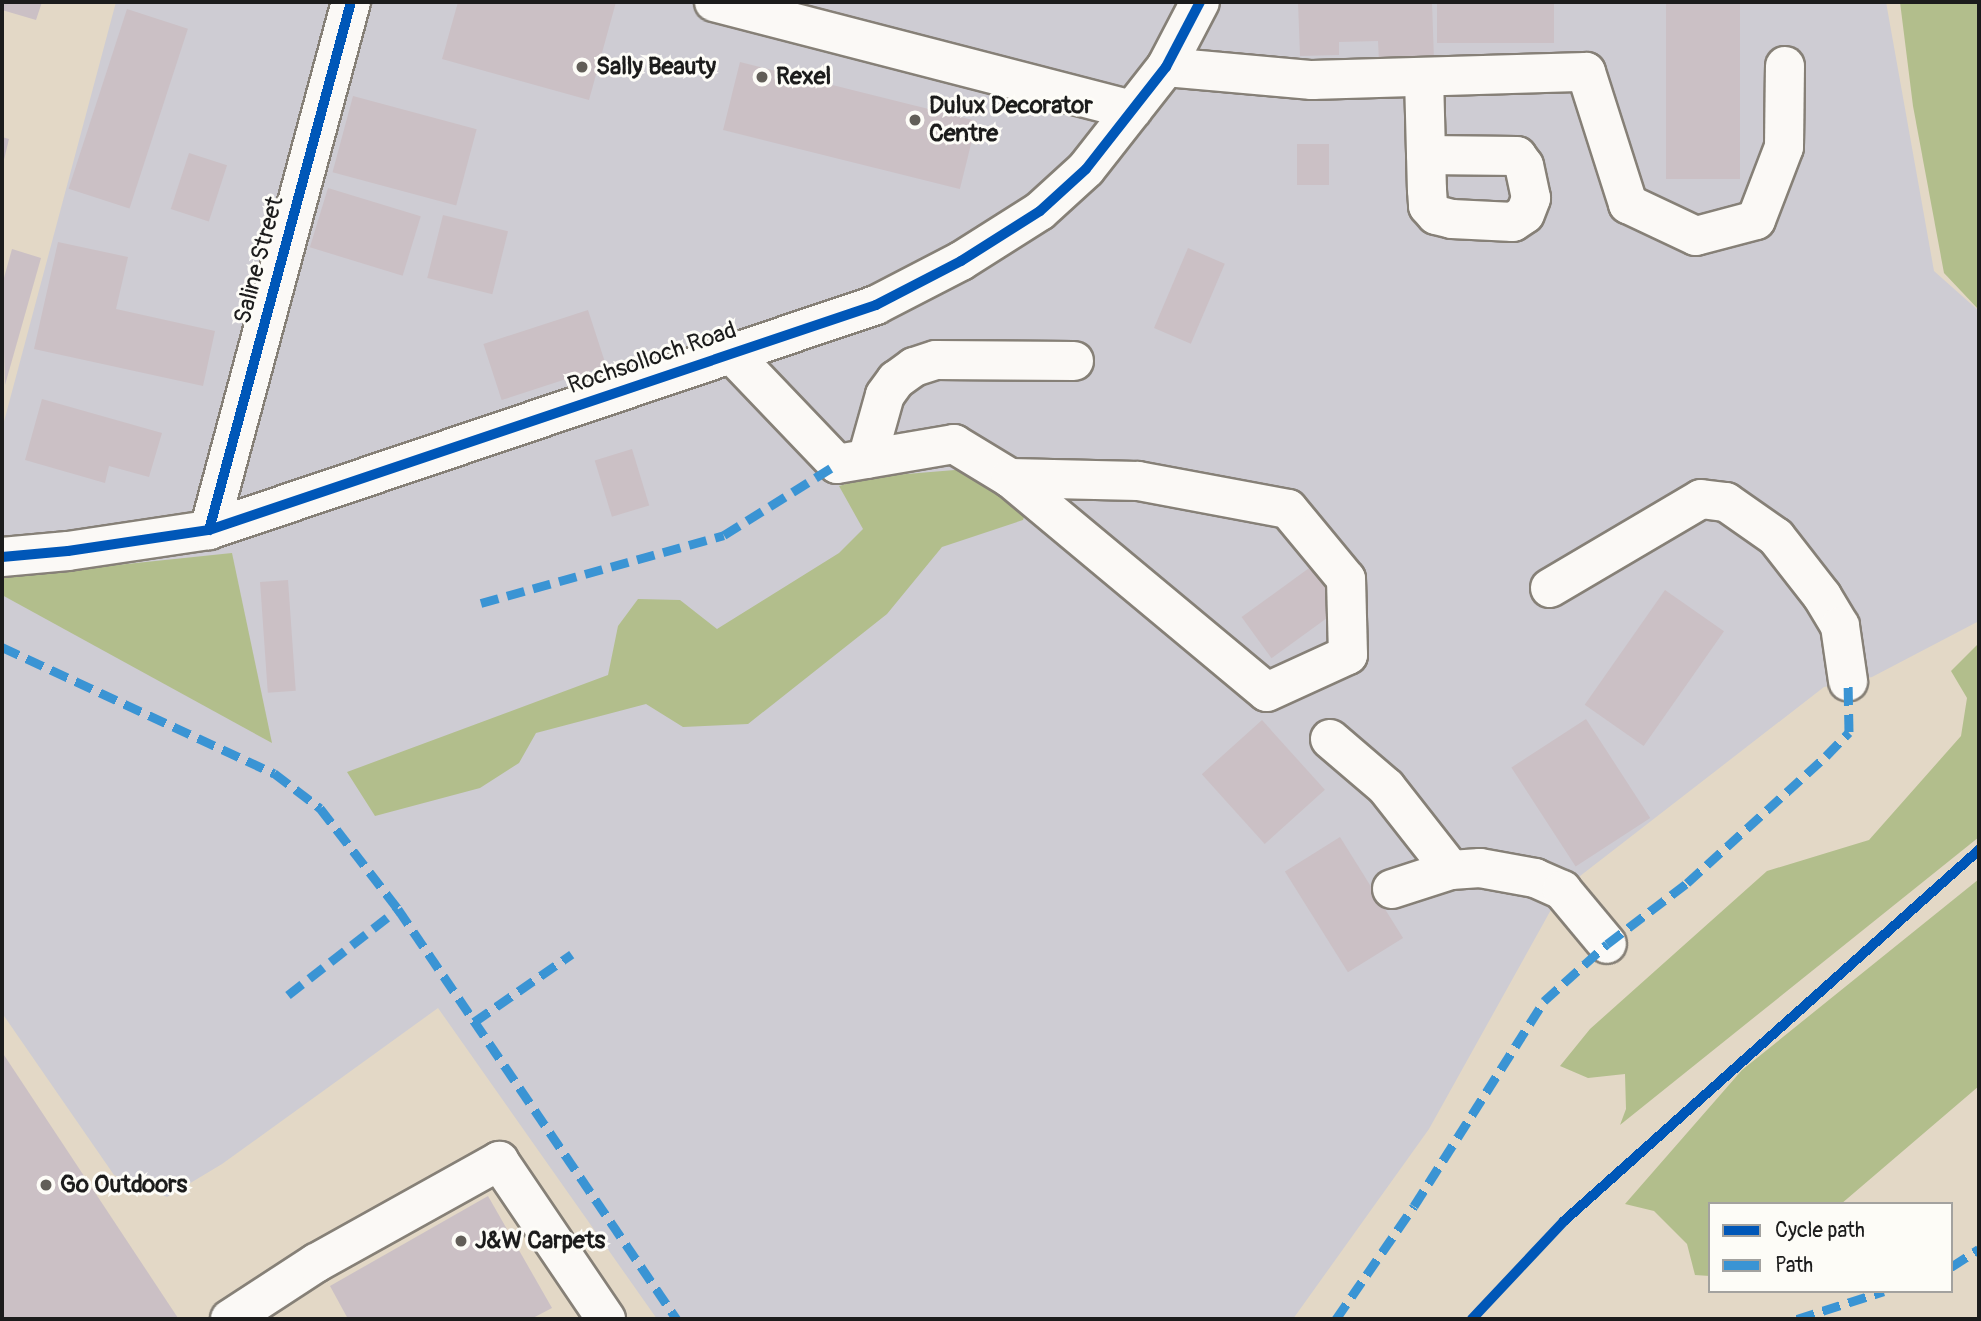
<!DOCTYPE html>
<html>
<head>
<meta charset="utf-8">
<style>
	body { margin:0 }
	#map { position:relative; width:1981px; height:1321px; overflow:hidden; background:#e3d8c6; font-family:Pangolin,sans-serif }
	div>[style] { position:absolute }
	.industrial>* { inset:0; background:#ceccd3 }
	.forest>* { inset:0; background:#b2be8c }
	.building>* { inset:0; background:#cbc0c5; transform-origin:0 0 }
	.roads { filter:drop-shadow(2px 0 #868077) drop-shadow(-2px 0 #868077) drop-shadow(0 2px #868077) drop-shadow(0 -2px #868077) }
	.minor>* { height:38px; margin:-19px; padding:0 19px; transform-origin:19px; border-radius:19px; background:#fbf9f6 }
	.quiet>* { height:9px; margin-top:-4.5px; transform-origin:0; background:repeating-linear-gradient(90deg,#3a94d4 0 18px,transparent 0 27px) }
	.cycleway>* { height:10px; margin:-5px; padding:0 5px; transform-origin:5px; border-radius:5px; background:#0057b8 }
	.dots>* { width:19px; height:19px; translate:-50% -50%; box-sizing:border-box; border:4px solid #fdfcf7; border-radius:50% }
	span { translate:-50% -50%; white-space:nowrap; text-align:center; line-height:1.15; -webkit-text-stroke:6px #fdfcf7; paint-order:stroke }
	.poi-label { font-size:24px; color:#1c1c1c; font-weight:700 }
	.left { translate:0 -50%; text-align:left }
	.street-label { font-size:24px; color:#1c1c1c }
	.frame { position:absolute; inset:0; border:4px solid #1c1c1c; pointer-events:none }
	.legend { position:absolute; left:1708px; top:1202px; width:245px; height:91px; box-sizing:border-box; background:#fdfcf7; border:2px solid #a3a29f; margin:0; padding:9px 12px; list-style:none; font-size:21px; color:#1c1c1c }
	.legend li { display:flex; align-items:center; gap:14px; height:35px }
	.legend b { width:35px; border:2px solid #a3a29f }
</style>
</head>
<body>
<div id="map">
	<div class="industrial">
		<i style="clip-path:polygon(116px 2px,1886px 2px,1934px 271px,1979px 311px,1979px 621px,1872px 677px,1824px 687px,1562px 890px,1429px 1129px,1293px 1319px,657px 1319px,438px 1008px,222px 1164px,167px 1197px,114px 1175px,2px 1013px,2px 429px)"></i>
	</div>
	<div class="forest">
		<i style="clip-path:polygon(1900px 2px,1979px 2px,1979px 310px,1944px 273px,1913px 106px)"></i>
		<i style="clip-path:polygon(967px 469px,1026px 511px,1023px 520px,942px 547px,887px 614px,748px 724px,683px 727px,646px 704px,536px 733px,519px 763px,480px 788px,375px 816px,347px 772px,608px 675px,618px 626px,638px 599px,680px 600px,717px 629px,839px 553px,863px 529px,839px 486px,870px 477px)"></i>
		<i style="clip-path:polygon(232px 553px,272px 743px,2px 595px,2px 577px)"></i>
		<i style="clip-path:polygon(1979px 643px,1979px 837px,1620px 1125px,1626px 1109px,1625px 1074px,1588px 1078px,1560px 1066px,1590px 1029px,1767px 871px,1869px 840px,1961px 736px,1967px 698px,1951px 671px)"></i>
		<i style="clip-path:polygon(1979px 879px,1979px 1086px,1841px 1204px,1710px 1204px,1710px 1276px,1695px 1275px,1687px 1244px,1654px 1211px,1625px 1204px,1742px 1070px)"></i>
	</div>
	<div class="building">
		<i style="clip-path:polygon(2px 2px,42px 2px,36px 20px,2px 10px)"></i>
		<i style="clip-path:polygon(458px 2px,616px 2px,589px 100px,442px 59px)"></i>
		<i style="clip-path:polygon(1298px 2px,1432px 2px,1434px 60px,1379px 62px,1378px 41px,1339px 42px,1339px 55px,1300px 56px)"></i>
		<i style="left:1437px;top:2px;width:117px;height:41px"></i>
		<i style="left:1666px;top:2px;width:74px;height:177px"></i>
		<i style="left:127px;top:9px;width:64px;height:189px;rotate:18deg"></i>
		<i style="left:740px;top:62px;width:244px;height:70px;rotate:14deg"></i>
		<i style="left:353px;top:96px;width:128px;height:79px;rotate:15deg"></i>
		<i style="clip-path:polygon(2px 137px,9px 139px,3px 164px,2px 164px)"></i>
		<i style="left:1297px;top:144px;width:32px;height:41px"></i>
		<i style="left:189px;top:153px;width:40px;height:59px;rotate:18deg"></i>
		<i style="left:328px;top:188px;width:97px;height:62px;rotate:17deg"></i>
		<i style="left:443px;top:215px;width:67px;height:65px;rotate:14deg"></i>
		<i style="clip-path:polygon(58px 242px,128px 257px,116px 309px,215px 331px,203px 386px,34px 349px)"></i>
		<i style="left:1188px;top:248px;width:40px;height:87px;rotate:23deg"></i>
		<i style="clip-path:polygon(12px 249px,41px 258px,5px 385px,2px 285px)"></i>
		<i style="left:588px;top:310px;width:59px;height:110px;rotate:72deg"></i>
		<i style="clip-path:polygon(42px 399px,162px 433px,149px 477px,109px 466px,105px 483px,25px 460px)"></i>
		<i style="left:632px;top:449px;width:59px;height:39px;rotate:73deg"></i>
		<i style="left:1316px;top:563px;width:51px;height:92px;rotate:54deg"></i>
		<i style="left:288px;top:580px;width:111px;height:28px;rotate:86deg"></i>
		<i style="left:1665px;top:590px;width:72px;height:140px;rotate:35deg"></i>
		<i style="left:1586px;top:719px;width:118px;height:89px;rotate:57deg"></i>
		<i style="left:1262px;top:720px;width:94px;height:81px;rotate:48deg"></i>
		<i style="left:1340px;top:837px;width:119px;height:65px;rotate:58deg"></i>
		<i style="clip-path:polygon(2px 1052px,178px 1318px,177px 1319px,2px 1319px)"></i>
		<i style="clip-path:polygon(488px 1196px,552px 1308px,531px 1319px,348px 1319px,330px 1286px)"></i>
	</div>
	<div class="roads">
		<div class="minor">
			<i style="left:714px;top:2px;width:432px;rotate:14.5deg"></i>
			<i style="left:1166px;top:67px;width:147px;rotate:5.1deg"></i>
			<i style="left:1312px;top:80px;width:274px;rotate:-1.7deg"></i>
			<i style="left:1586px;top:72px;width:139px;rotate:72.3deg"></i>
			<i style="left:1628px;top:204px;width:75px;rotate:25.2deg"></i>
			<i style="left:1696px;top:236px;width:62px;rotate:-14.9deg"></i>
			<i style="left:1756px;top:220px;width:78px;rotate:-69deg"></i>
			<i style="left:1784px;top:147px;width:81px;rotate:-89.3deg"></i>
			<i style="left:1424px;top:77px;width:113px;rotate:88.5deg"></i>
			<i style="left:1427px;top:190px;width:16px;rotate:86deg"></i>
			<i style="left:1428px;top:206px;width:12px;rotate:48deg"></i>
			<i style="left:1436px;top:215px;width:16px;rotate:14deg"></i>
			<i style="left:1452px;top:219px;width:61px;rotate:2.8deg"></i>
			<i style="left:1513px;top:222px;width:14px;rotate:-34deg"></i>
			<i style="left:1525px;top:214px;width:17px;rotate:-69deg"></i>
			<i style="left:1531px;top:198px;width:33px;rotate:-102deg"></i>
			<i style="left:1524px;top:166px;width:12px;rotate:-125deg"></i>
			<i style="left:1517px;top:156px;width:91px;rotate:-179.4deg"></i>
			<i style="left:732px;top:354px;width:152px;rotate:46.3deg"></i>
			<i style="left:837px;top:464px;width:119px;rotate:-9.7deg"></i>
			<i style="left:954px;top:444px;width:66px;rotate:31.3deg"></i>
			<i style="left:1010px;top:478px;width:334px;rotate:39.8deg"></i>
			<i style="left:1267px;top:692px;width:89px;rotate:-24.6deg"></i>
			<i style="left:1348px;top:655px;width:76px;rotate:-91.5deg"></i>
			<i style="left:1346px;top:579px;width:91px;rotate:-129.6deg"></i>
			<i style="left:1288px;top:509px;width:153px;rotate:-169.4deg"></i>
			<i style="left:1138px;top:481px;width:128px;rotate:-178.7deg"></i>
			<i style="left:867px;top:459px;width:66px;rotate:-74.3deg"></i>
			<i style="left:885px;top:395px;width:19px;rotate:-54deg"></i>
			<i style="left:896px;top:380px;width:22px;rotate:-36deg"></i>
			<i style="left:914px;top:367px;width:23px;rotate:-18deg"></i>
			<i style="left:936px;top:360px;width:138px;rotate:0.4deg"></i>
			<i style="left:209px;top:530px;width:547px;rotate:-74.95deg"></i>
			<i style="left:2px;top:557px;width:66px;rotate:-5.2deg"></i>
			<i style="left:68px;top:551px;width:143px;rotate:-8.5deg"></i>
			<i style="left:209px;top:530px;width:704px;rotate:-18.64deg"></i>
			<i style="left:876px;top:305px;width:96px;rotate:-27.4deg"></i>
			<i style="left:961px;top:261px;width:93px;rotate:-32.3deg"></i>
			<i style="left:1040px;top:211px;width:62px;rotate:-42.4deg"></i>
			<i style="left:1086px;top:169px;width:130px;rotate:-51.9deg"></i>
			<i style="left:1166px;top:67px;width:73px;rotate:-62.4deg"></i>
			<i style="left:1550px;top:588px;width:175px;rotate:-30.5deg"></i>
			<i style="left:1701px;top:499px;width:25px;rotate:7deg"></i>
			<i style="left:1726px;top:502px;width:61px;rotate:35deg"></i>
			<i style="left:1776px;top:537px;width:75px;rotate:52.1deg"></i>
			<i style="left:1822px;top:596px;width:35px;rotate:59deg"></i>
			<i style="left:1840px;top:626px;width:56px;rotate:81.7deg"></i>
			<i style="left:1330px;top:739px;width:74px;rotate:40.6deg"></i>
			<i style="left:1386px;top:787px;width:105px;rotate:51.9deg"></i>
			<i style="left:1392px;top:889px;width:62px;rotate:-17.9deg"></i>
			<i style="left:1451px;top:870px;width:29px;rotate:-4deg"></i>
			<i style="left:1480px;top:868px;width:56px;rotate:10.3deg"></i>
			<i style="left:1535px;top:878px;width:30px;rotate:24deg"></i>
			<i style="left:1562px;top:890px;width:70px;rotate:50.2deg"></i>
			<i style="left:230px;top:1319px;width:103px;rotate:-33.1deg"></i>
			<i style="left:316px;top:1263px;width:210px;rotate:-29.1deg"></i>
			<i style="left:499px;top:1161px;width:191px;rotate:55.9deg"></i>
		</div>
	</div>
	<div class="quiet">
		<i style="left:481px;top:603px;width:252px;rotate:-15.6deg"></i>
		<i style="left:724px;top:535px;width:133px;rotate:-32.1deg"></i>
		<i style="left:2px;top:647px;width:300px;rotate:24.9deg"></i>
		<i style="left:274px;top:773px;width:58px;rotate:37.3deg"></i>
		<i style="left:320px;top:808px;width:128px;rotate:52.3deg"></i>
		<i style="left:398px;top:909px;width:496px;rotate:55.8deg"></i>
		<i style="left:288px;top:995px;width:140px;rotate:-38deg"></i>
		<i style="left:474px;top:1022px;width:119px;rotate:-34.8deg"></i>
		<i style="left:1951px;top:1267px;width:33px;rotate:-33deg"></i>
		<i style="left:1336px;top:1319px;width:137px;rotate:-55.4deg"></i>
		<i style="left:1414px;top:1206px;width:243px;rotate:-57.6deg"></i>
		<i style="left:1544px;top:1001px;width:85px;rotate:-42.1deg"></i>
		<i style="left:1607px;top:944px;width:101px;rotate:-37.3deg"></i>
		<i style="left:1687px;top:883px;width:188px;rotate:-42.4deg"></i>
		<i style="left:1826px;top:756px;width:33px;rotate:-46deg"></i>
		<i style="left:1849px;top:732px;width:51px;rotate:-91.1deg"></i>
		<i style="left:1797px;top:1319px;width:91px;rotate:-17.8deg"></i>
	</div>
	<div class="cycleway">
		<i style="left:209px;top:530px;width:547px;rotate:-74.95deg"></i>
		<i style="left:2px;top:557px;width:66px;rotate:-5.2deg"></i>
		<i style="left:68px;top:551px;width:143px;rotate:-8.5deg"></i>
		<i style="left:209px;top:530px;width:704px;rotate:-18.64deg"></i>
		<i style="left:876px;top:305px;width:96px;rotate:-27.4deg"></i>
		<i style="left:961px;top:261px;width:93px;rotate:-32.3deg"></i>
		<i style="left:1040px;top:211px;width:62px;rotate:-42.4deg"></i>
		<i style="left:1086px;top:169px;width:130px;rotate:-51.9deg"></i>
		<i style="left:1166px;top:67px;width:73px;rotate:-62.4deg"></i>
		<i style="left:1472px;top:1319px;width:134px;rotate:-46.8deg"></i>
		<i style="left:1564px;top:1221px;width:557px;rotate:-41.8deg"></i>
	</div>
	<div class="dots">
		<i style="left:582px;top:67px;background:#625e58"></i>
		<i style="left:762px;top:77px;background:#625e58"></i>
		<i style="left:915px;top:120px;background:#625e58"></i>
		<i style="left:46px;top:1185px;background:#625e58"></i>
		<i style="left:461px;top:1241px;background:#625e58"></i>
	</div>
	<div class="poi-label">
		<span class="left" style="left:596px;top:67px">Sally Beauty</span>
		<span class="left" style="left:776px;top:77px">Rexel</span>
		<span class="left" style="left:929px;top:120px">Dulux Decorator<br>Centre</span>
		<span class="left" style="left:60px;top:1185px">Go Outdoors</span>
		<span class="left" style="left:475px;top:1241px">J&amp;W Carpets</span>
	</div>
	<div class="street-label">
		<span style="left:259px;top:260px;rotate:-75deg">Saline Street</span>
		<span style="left:652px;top:358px;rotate:-19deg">Rochsolloch Road</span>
	</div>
	<div class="frame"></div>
	<ul class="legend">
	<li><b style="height:9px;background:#0057b8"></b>Cycle path</li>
	<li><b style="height:9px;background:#3a94d4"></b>Path</li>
	</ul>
</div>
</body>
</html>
